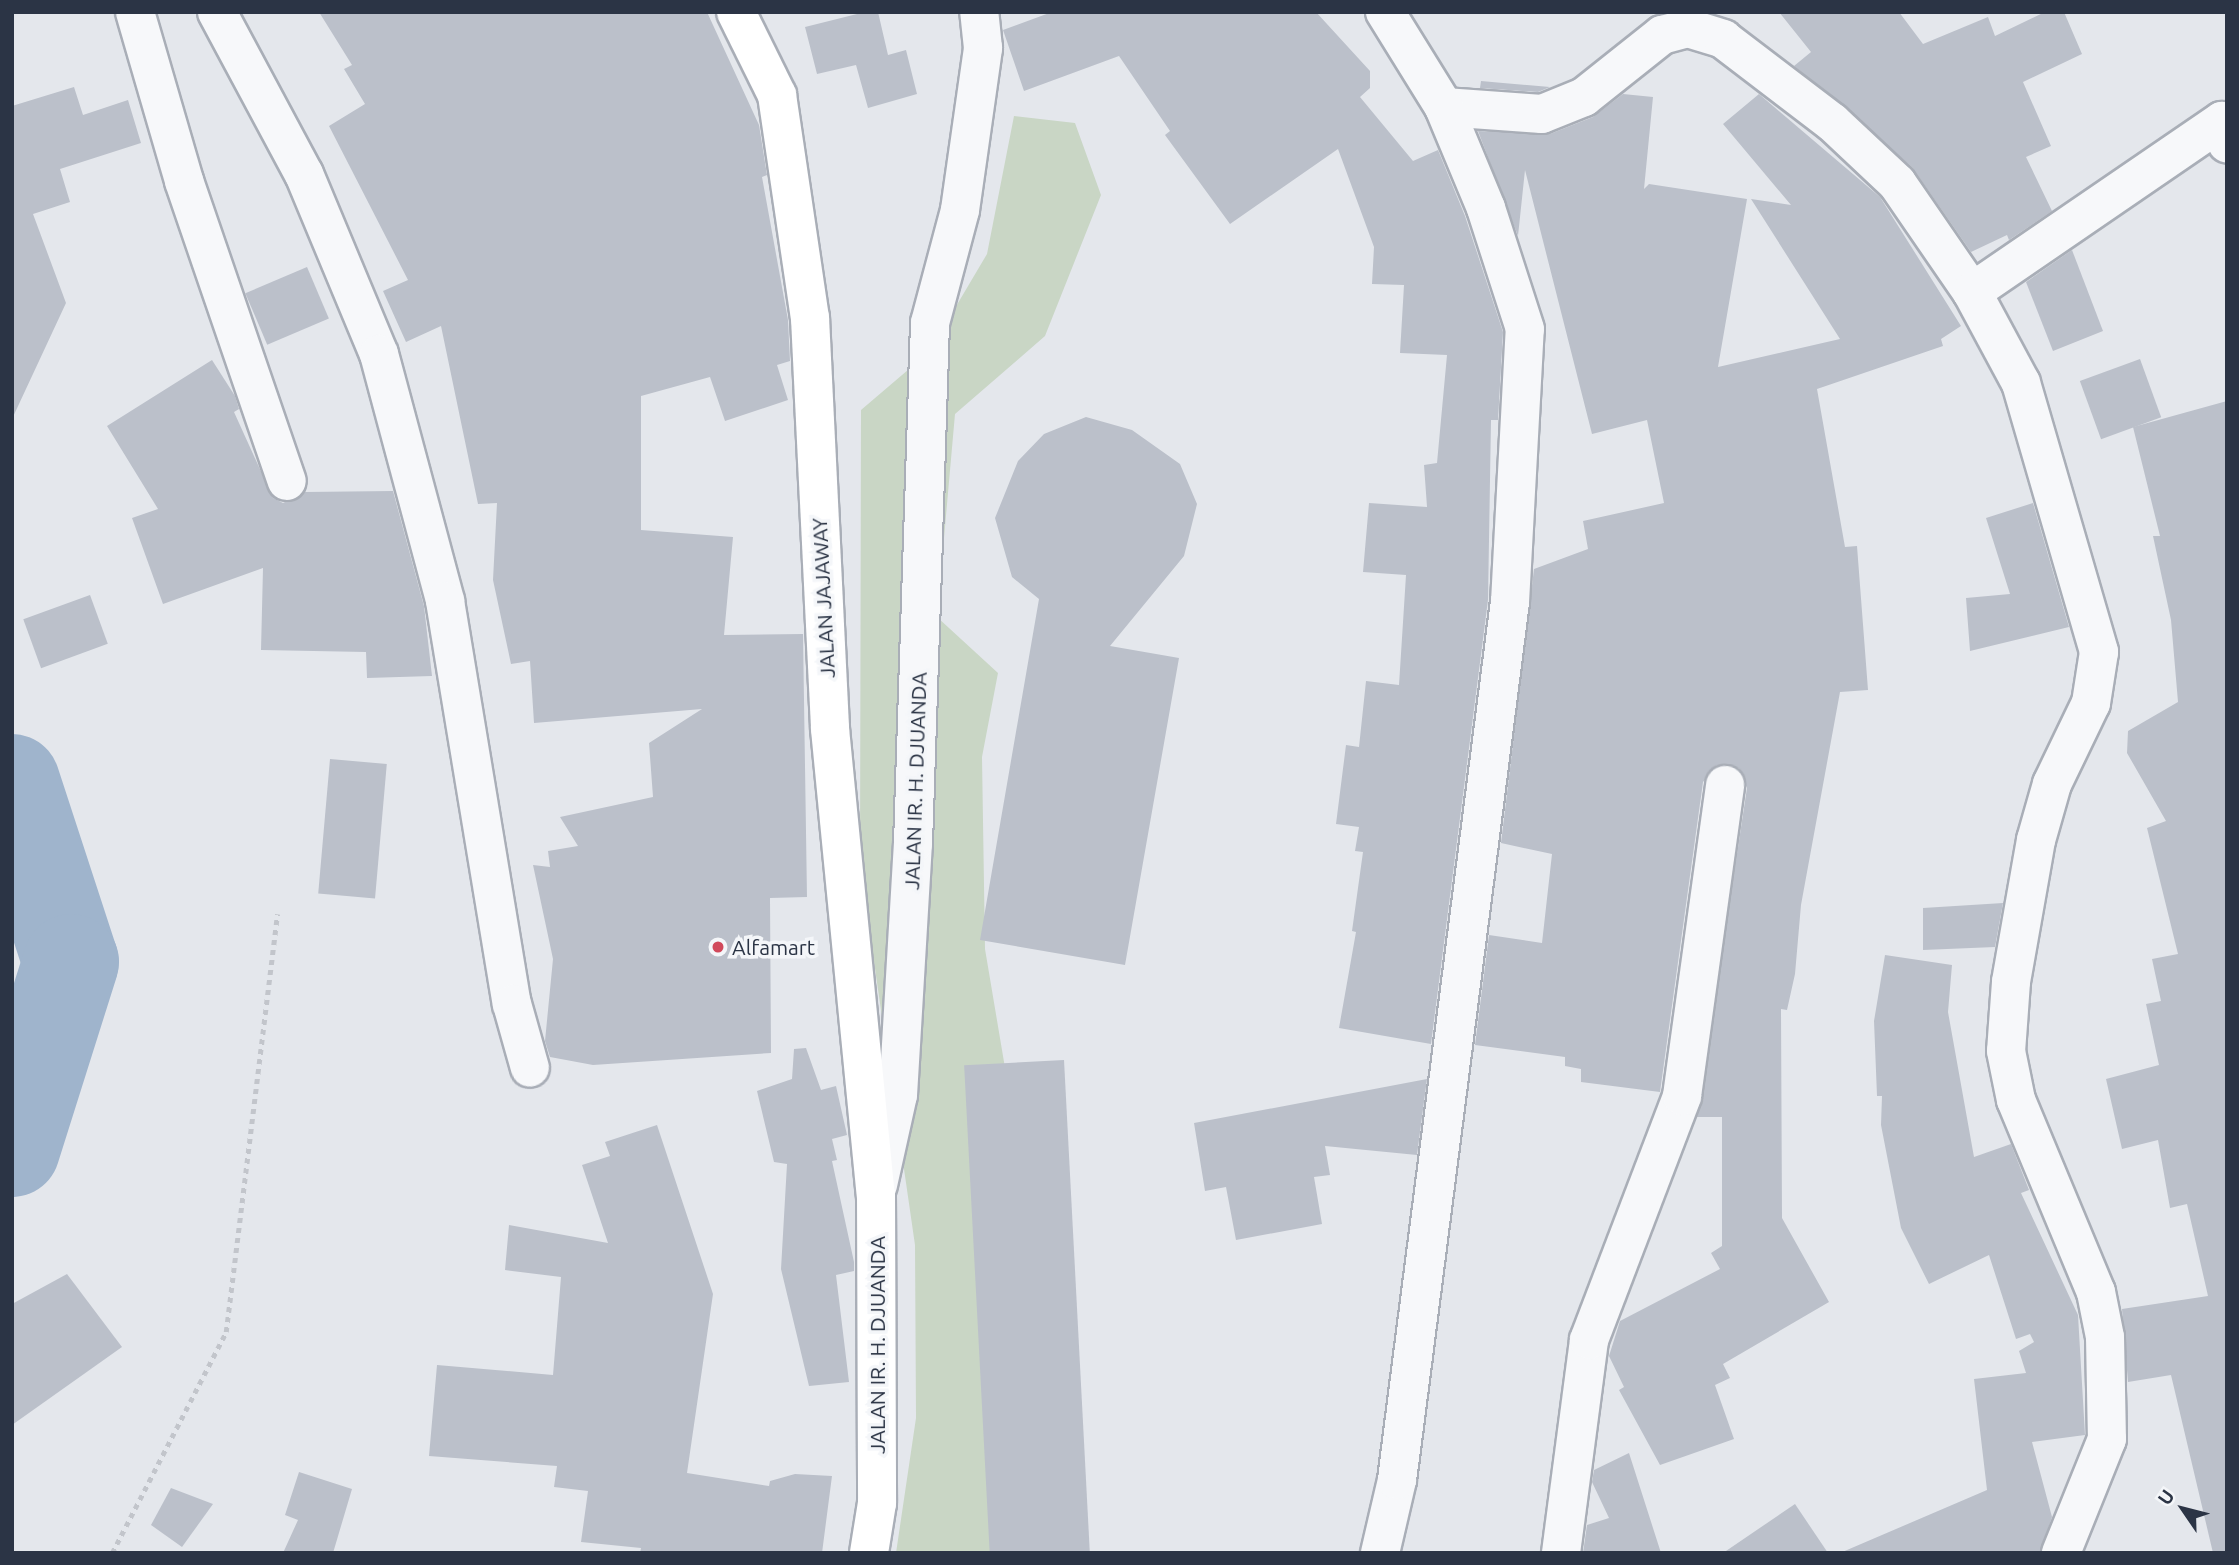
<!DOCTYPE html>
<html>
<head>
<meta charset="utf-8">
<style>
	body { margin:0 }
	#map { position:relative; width:2239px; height:1565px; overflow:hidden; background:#e4e7ec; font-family:Ubuntu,sans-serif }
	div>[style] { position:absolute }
	.green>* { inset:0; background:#c9d6c5 }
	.river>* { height:96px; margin:-48px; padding:0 48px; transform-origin:48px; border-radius:48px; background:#9fb4cc }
	.building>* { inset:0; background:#bbc0ca; transform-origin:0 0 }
	.path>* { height:4.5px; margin-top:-2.25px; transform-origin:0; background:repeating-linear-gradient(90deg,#c2c5cb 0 5px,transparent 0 10px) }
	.roads { filter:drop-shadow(2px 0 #a9aeb7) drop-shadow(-2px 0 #a9aeb7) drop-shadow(0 2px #a9aeb7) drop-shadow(0 -2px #a9aeb7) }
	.minor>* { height:38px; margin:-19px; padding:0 19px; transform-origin:19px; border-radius:19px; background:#f7f8fa }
	.major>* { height:38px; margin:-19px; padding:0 19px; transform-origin:19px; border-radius:19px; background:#fff }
	.dots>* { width:19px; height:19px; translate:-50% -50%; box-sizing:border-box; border:4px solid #f4f6f9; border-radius:50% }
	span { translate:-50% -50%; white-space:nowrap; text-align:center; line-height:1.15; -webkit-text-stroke:7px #f4f6f9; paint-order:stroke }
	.street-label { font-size:21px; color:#2b3445 }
	.poi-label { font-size:21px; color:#2b3445 }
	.left { translate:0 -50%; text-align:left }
	.frame { position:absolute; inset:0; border:14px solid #2b3445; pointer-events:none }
	.north { position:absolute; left:2148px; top:1474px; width:70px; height:70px; -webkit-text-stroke:5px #f4f6f9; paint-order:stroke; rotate:305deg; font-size:19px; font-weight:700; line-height:28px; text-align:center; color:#2b3445 }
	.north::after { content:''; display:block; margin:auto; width:24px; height:32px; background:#2b3445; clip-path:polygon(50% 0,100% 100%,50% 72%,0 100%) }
</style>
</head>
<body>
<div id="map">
	<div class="green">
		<i style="clip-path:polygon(1014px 116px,1075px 123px,1101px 195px,1045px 336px,955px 414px,937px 617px,998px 673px,982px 757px,985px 949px,1036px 1252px,1048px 1553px,896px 1553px,916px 1418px,915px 1245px,860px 865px,861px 410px,929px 352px,987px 254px)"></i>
	</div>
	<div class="river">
		<i style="left:12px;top:782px;width:189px;rotate:71.9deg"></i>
		<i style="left:71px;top:962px;width:196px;rotate:107.5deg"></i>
	</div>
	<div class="building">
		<i style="clip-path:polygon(319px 12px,707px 12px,759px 125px,767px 175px,762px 177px,788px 320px,790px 361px,777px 365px,788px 400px,725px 421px,710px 377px,641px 396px,641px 530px,733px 537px,724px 635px,803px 634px,807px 897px,770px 898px,771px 1053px,593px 1065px,550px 1057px,545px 1041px,553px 959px,533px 865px,550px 867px,548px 851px,578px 846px,560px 817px,653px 797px,649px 743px,702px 709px,534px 723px,530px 661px,511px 664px,493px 580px,497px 503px,478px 504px,441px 326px,406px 342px,383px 291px,408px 280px,329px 126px,365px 104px,344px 69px,352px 65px)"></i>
		<i style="clip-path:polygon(865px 12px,878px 12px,888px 55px,906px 50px,917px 94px,868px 108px,856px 65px,817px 74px,805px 27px)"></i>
		<i style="clip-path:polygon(1052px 12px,1316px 12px,1370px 71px,1370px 88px,1360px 97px,1413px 161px,1438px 150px,1465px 216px,1503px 332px,1498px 420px,1491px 420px,1488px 600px,1431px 1044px,1339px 1028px,1356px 932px,1352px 931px,1363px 852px,1355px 851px,1359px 827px,1336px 824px,1346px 745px,1359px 747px,1366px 681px,1399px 685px,1406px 575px,1363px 572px,1369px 503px,1427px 507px,1424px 465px,1437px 463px,1447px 355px,1400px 353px,1404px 285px,1372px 284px,1374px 247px,1338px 149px,1230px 224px,1165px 135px,1170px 131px,1119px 56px,1024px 91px,1003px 30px)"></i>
		<i style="clip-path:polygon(1779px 12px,1899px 12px,1923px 44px,1988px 17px,1995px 36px,2045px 12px,2064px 12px,2082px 54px,2023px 82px,2051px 146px,2026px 157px,2052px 211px,2009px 240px,2007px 235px,1971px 252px,1912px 167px,1794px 66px,1811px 52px)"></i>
		<i style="clip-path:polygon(1481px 81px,1503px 83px,1550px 87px,1538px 92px,1480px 88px)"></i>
		<i style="clip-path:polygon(74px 87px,83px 115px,128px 100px,141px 143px,60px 169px,70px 202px,33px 214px,66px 303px,12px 419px,12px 106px)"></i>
		<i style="clip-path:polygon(1623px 94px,1653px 97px,1644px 189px,1649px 184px,1747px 199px,1718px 367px,1840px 339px,1751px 199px,1791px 205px,1723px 124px,1759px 94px,1880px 197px,1961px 326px,1941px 339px,1943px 346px,1817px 389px,1845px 547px,1857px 546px,1868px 690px,1840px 692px,1801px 905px,1795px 974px,1787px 1010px,1781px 1009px,1782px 1218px,1829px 1302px,1723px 1364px,1730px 1378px,1715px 1385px,1734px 1439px,1660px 1465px,1619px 1390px,1624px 1387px,1609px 1356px,1620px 1321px,1720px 1269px,1711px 1253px,1722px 1246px,1722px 1117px,1697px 1117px,1747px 788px,1739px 768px,1717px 765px,1703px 782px,1660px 1092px,1581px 1082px,1581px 1069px,1565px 1066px,1565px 1057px,1475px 1045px,1489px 935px,1542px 943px,1552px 854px,1501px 843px,1534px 569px,1588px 549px,1583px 521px,1664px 503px,1647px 420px,1592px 434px,1525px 170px,1518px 236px,1478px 131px,1550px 134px,1593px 117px)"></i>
		<i style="clip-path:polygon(2072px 250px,2103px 331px,2053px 351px,2026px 282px)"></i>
		<i style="left:307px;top:267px;width:56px;height:67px;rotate:67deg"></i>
		<i style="left:2140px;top:359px;width:62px;height:64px;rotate:70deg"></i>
		<i style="clip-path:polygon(212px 360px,235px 396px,239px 409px,234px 412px,273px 498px,283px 503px,305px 492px,393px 491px,424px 606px,432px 676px,367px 678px,366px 652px,261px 650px,263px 568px,163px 604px,132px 518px,158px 509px,107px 426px)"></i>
		<i style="clip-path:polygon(2227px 401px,2227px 1552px,2213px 1553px,2171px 1375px,2128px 1382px,2122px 1309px,2208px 1296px,2187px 1204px,2170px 1208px,2158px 1140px,2122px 1149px,2106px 1079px,2159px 1065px,2146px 1004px,2161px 1001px,2152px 959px,2178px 954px,2147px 828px,2166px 821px,2127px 753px,2128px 731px,2178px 702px,2171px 620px,2153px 536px,2160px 536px,2133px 427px)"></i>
		<i style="clip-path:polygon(1086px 417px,1132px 430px,1180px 464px,1197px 504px,1184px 556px,1110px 646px,1179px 658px,1125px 965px,980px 940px,1039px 599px,1012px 577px,995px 518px,1018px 461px,1044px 434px)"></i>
		<i style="clip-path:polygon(2033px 503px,2069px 627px,1970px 651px,1966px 598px,2010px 594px,1986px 518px)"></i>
		<i style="left:90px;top:595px;width:52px;height:71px;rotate:70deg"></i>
		<i style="left:330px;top:759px;width:57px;height:135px;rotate:5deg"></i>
		<i style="clip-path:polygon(2003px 903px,1995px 947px,1923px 950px,1923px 908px)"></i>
		<i style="clip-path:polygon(1885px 955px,1952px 965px,1948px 1012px,1974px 1157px,2011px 1144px,2029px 1190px,2021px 1193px,2078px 1315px,2085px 1435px,2032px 1442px,2052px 1517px,2040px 1553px,1840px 1553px,1987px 1490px,1974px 1379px,2026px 1373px,2019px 1351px,2034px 1342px,2030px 1334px,2016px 1339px,1989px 1255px,1929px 1284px,1901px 1228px,1881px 1125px,1882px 1096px,1877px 1096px,1874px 1021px)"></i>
		<i style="clip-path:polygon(806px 1048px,821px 1090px,836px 1086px,847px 1135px,832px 1139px,837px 1160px,832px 1161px,854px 1262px,854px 1271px,836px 1275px,849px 1382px,809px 1386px,781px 1269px,787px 1164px,774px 1162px,757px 1091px,792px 1079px,794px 1049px)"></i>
		<i style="left:1064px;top:1060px;width:494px;height:100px;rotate:87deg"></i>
		<i style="clip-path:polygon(1427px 1079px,1417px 1155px,1325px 1146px,1330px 1175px,1314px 1177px,1322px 1224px,1236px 1240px,1226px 1187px,1205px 1191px,1194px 1123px)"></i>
		<i style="clip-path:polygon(657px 1125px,713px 1294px,687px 1473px,769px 1486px,770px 1481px,795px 1474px,832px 1476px,822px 1553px,640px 1553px,641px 1548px,581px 1542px,588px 1491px,554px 1487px,557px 1466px,429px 1456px,437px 1365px,553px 1375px,561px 1277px,505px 1270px,509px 1225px,608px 1243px,582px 1165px,610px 1156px,605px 1142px)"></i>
		<i style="clip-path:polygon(67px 1274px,122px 1347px,12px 1425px,12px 1304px)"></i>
		<i style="clip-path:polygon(1629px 1453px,1661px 1553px,1583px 1553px,1587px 1525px,1609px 1518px,1592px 1482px,1594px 1470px)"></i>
		<i style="clip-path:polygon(299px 1472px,352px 1489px,333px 1553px,283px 1553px,298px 1520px,285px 1515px)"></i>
		<i style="clip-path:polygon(171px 1488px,213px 1504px,182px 1547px,151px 1525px)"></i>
		<i style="clip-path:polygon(1795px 1504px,1828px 1553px,1723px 1553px)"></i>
	</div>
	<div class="path">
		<i style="left:112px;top:1553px;width:249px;rotate:-62.7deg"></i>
		<i style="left:226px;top:1332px;width:421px;rotate:-83deg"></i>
	</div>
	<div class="roads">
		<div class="minor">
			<i style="left:135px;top:12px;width:176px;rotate:73.8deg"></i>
			<i style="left:184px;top:181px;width:317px;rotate:71.1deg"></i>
			<i style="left:217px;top:12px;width:184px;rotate:61.8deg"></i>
			<i style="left:304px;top:174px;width:195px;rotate:67.4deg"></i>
			<i style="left:379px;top:354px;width:256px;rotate:75deg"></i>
			<i style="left:445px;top:601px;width:409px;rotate:80.6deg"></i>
			<i style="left:512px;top:1004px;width:66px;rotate:74.3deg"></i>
			<i style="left:1444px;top:107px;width:98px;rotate:4.1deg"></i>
			<i style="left:1542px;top:114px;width:45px;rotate:-22deg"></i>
			<i style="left:1584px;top:97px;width:100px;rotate:-38.5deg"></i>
			<i style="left:1662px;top:35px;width:27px;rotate:-15deg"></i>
			<i style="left:1688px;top:28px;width:37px;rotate:17deg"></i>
			<i style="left:1723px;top:39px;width:137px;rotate:37.3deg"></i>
			<i style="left:1832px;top:122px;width:89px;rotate:43.2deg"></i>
			<i style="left:1897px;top:183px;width:132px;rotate:55.5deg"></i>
			<i style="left:1972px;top:292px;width:103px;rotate:61.7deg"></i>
			<i style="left:2021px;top:383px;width:280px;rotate:73.8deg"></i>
			<i style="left:2099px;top:652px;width:52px;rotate:98.9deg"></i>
			<i style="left:2091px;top:703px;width:90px;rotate:115.7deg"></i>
			<i style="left:2052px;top:784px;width:58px;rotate:105.9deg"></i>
			<i style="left:2036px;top:840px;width:144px;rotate:100deg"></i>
			<i style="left:2011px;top:982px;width:69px;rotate:94.1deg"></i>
			<i style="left:2006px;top:1051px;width:50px;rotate:78.5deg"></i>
			<i style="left:2016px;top:1100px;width:208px;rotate:67.4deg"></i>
			<i style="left:2096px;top:1292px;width:46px;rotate:78.7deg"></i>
			<i style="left:2105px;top:1337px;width:102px;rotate:88.9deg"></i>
			<i style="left:2107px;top:1439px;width:123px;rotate:112deg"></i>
			<i style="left:1972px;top:292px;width:303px;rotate:-34.4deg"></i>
			<i style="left:2222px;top:121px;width:23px;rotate:77deg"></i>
			<i style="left:878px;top:1185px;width:92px;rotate:-77.5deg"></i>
			<i style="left:898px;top:1095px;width:251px;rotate:-86.6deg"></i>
			<i style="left:913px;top:844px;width:521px;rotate:-88.13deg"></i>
			<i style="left:930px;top:323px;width:117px;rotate:-75.1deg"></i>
			<i style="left:960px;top:210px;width:164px;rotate:-81.9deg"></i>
			<i style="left:983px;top:48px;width:36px;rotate:-96deg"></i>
			<i style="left:1380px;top:1553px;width:75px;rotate:-76.9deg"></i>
			<i style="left:1397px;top:1480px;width:885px;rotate:-82.67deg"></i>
			<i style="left:1510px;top:602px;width:273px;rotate:-86.9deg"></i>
			<i style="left:1525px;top:329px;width:127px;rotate:-107.9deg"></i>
			<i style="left:1486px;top:208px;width:109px;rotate:-112.6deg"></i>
			<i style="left:1444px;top:107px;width:112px;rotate:-121.8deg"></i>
			<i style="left:1561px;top:1553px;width:215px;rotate:-82.5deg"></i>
			<i style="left:1589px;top:1340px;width:261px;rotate:-69.1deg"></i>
			<i style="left:1682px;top:1096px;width:314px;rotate:-82.1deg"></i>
		</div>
		<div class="major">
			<i style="left:736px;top:12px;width:93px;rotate:63.7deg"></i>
			<i style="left:777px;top:95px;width:225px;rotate:81.6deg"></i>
			<i style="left:810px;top:318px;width:411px;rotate:87.2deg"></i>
			<i style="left:830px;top:729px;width:467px;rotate:84.4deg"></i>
			<i style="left:876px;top:1194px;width:309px;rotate:89.8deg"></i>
			<i style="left:877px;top:1503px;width:51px;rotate:99.1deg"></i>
		</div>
	</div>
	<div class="dots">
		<i style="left:718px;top:947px;background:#d1495b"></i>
	</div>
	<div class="street-label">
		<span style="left:823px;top:598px;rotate:-93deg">JALAN JAJAWAY</span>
		<span style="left:915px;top:781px;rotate:-88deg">JALAN IR. H. DJUANDA</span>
		<span style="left:877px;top:1345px;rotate:-90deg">JALAN IR. H. DJUANDA</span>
	</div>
	<div class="poi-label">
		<span class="left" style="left:732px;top:947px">Alfamart</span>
	</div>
	<div class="frame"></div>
	<div class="north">U</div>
</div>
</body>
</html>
